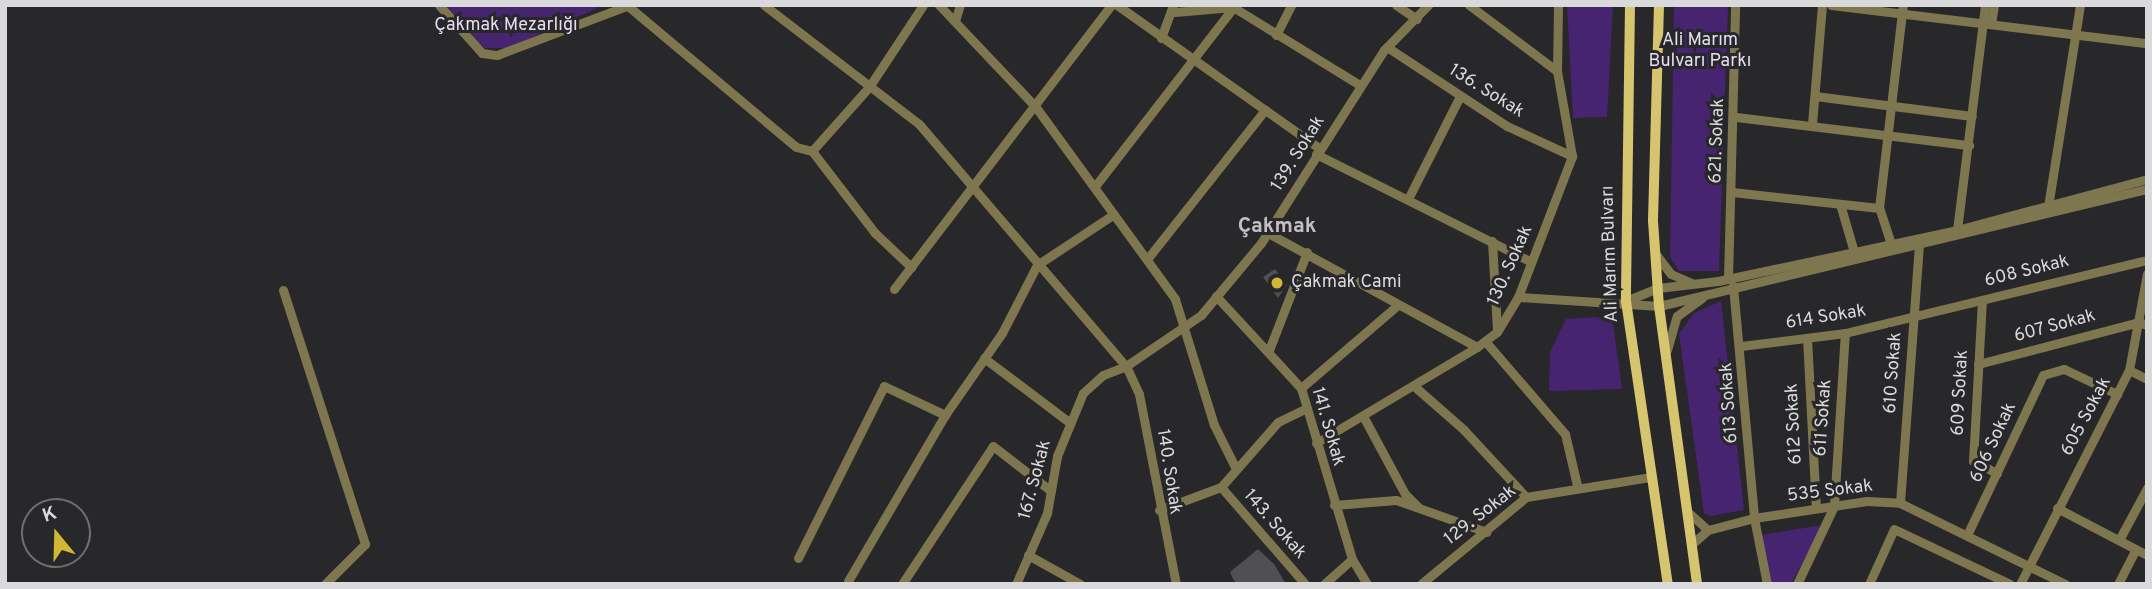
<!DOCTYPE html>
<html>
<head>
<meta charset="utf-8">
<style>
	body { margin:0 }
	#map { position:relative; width:2152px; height:589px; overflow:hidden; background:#28272a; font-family:Overpass,sans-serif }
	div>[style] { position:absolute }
	.green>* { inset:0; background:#46246f }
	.building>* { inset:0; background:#504f53 }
	.minor>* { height:9px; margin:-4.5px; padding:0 4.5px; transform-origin:4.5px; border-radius:4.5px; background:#7e764e }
	.major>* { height:10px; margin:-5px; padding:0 5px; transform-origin:5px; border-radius:5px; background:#d6c46e }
	.dots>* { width:19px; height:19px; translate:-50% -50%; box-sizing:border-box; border:4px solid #28272a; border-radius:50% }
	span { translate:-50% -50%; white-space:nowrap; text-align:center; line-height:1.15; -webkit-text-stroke:6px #28272a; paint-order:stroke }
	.park-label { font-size:18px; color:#e5ddf4 }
	.street-label { font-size:18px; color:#dad9db }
	.poi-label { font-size:18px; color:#dad9db }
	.left { translate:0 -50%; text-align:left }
	.quarter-label { font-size:21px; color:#c2c0c4; font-weight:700 }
	.frame { position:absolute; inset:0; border:7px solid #dad9db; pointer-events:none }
	.north { position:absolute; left:21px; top:498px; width:70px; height:70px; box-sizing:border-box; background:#28272a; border:2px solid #6f6e71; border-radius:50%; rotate:341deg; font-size:19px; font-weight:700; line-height:28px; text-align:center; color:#dad9db }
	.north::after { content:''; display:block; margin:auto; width:24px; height:32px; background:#d0b736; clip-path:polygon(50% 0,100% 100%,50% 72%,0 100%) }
</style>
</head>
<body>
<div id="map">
	<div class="green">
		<i style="clip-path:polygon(446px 5px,604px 5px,509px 48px,484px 48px)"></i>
		<i style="clip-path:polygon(1567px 5px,1613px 5px,1607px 117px,1573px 118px)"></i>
		<i style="clip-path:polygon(1674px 5px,1728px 5px,1719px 271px,1679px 271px,1670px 257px)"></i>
		<i style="clip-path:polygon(1721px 301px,1744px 510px,1711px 516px,1704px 513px,1679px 334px,1694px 313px)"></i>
		<i style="clip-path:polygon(1612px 316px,1622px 389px,1549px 391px,1550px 352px,1566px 319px)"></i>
		<i style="clip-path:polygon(1823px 525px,1791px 584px,1769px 584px,1761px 535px)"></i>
	</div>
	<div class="building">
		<i style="clip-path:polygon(1275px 269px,1287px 285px,1278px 298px,1263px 277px)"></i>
		<i style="clip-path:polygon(1258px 549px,1274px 564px,1286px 584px,1237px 584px,1233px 579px,1230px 572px)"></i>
	</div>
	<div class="minor">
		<i style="left:439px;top:5px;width:64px;rotate:48.1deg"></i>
		<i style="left:482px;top:53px;width:15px;rotate:8deg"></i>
		<i style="left:497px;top:55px;width:141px;rotate:-20.7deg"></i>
		<i style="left:764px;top:5px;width:195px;rotate:37.5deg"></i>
		<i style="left:919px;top:124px;width:318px;rotate:49.5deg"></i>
		<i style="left:1126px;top:366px;width:31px;rotate:65deg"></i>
		<i style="left:1139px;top:394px;width:194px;rotate:79deg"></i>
		<i style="left:939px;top:5px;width:139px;rotate:46.5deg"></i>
		<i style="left:1035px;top:106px;width:238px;rotate:54deg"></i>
		<i style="left:1175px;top:299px;width:132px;rotate:72.8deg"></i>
		<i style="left:1214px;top:425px;width:49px;rotate:63.4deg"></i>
		<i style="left:1117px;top:5px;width:247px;rotate:35.3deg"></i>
		<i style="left:1396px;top:5px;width:25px;rotate:34deg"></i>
		<i style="left:1469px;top:5px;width:110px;rotate:36.9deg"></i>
		<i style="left:1831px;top:5px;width:318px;rotate:6.9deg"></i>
		<i style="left:628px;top:6px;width:219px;rotate:40deg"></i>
		<i style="left:796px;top:147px;width:16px;rotate:14deg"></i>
		<i style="left:812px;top:151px;width:86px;rotate:-48.3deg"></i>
		<i style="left:869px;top:87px;width:98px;rotate:-56.6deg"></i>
		<i style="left:1233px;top:7px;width:149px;rotate:31.6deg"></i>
		<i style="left:1175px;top:12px;width:58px;rotate:-4.9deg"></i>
		<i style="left:955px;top:21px;width:17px;rotate:-73deg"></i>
		<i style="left:1991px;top:24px;width:19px;rotate:-81deg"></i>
		<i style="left:1276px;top:35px;width:34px;rotate:-63deg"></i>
		<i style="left:1161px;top:38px;width:35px;rotate:-70deg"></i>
		<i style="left:1387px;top:47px;width:144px;rotate:33.4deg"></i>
		<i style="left:1507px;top:126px;width:72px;rotate:24.8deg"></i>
		<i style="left:1815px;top:96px;width:158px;rotate:7.3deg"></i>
		<i style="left:1736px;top:117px;width:235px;rotate:6.9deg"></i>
		<i style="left:1812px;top:124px;width:119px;rotate:-85.2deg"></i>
		<i style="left:812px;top:151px;width:103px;rotate:52.5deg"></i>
		<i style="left:875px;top:233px;width:50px;rotate:43.4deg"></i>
		<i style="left:1316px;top:154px;width:239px;rotate:26.6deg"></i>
		<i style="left:1096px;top:185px;width:227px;rotate:-52.3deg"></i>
		<i style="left:1732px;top:192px;width:148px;rotate:6.2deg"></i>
		<i style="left:1408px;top:199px;width:115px;rotate:-63.2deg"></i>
		<i style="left:1840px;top:204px;width:50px;rotate:73.7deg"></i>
		<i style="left:2048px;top:207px;width:205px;rotate:-81deg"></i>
		<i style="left:1957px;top:230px;width:227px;rotate:-82.9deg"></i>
		<i style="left:1268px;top:233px;width:238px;rotate:28.6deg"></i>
		<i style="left:1492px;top:241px;width:89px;rotate:86.8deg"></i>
		<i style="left:1891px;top:244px;width:38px;rotate:-108deg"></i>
		<i style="left:1879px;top:208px;width:204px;rotate:-83.3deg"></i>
		<i style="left:1655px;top:253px;width:26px;rotate:53deg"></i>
		<i style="left:1671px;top:274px;width:22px;rotate:24deg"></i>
		<i style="left:1148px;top:258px;width:189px;rotate:-51.7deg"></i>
		<i style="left:1728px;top:279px;width:274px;rotate:-88.5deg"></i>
		<i style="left:1733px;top:286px;width:233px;rotate:84.8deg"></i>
		<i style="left:1754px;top:518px;width:67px;rotate:78.9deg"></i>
		<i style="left:894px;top:289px;width:357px;rotate:-52.6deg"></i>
		<i style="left:283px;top:290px;width:267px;rotate:72.1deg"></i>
		<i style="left:365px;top:544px;width:57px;rotate:135deg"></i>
		<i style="left:1216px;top:296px;width:125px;rotate:47.3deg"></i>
		<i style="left:1301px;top:388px;width:178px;rotate:73.4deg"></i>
		<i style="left:1352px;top:559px;width:38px;rotate:138deg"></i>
		<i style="left:1518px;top:297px;width:141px;rotate:3.7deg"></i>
		<i style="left:1659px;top:306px;width:502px;rotate:-13.48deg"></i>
		<i style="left:1628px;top:300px;width:32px;rotate:-22deg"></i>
		<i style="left:1658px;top:288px;width:60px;rotate:-6.7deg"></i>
		<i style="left:1718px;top:281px;width:244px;rotate:-12deg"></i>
		<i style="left:1957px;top:230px;width:197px;rotate:-15deg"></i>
		<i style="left:1982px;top:300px;width:161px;rotate:93.2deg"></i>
		<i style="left:1973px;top:461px;width:27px;rotate:27deg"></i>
		<i style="left:1807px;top:338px;width:170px;rotate:87deg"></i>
		<i style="left:1485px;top:341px;width:123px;rotate:49.3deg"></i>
		<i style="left:1565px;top:434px;width:52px;rotate:76.8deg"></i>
		<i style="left:1741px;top:346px;width:105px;rotate:-7.1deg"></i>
		<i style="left:1845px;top:333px;width:311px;rotate:-13.6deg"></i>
		<i style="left:1269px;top:350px;width:105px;rotate:-68.8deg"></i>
		<i style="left:1667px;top:350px;width:35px;rotate:-74deg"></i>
		<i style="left:1677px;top:316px;width:31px;rotate:-36deg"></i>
		<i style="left:984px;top:358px;width:106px;rotate:37deg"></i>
		<i style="left:1978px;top:364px;width:166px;rotate:-14.6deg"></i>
		<i style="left:2139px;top:322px;width:9px;rotate:21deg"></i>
		<i style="left:2129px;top:370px;width:20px;rotate:27deg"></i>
		<i style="left:1414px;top:386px;width:67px;rotate:41.3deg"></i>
		<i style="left:1464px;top:430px;width:91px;rotate:47.2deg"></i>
		<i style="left:1301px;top:388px;width:128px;rotate:-40.6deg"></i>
		<i style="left:1363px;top:416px;width:89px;rotate:61.7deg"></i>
		<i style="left:1405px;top:494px;width:18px;rotate:45deg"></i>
		<i style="left:1316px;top:443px;width:187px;rotate:-30.8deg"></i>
		<i style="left:1477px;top:347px;width:25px;rotate:-37deg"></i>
		<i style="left:1497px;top:332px;width:41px;rotate:-59deg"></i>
		<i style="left:1518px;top:297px;width:151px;rotate:-69deg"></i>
		<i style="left:1572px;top:156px;width:86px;rotate:-100deg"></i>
		<i style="left:1557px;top:71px;width:66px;rotate:-89.1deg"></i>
		<i style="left:1221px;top:487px;width:128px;rotate:49.1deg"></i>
		<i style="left:1900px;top:503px;width:258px;rotate:-85.8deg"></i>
		<i style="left:1334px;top:505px;width:62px;rotate:-4.6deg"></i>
		<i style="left:1396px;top:500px;width:96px;rotate:19.4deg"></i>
		<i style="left:2057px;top:508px;width:102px;rotate:27.6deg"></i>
		<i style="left:1159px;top:510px;width:66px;rotate:-20.4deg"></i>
		<i style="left:1221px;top:487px;width:86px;rotate:-48.8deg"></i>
		<i style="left:1278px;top:422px;width:32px;rotate:-26deg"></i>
		<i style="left:1689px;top:513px;width:25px;rotate:42deg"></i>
		<i style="left:1967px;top:535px;width:177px;rotate:-64.6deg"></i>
		<i style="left:2043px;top:375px;width:22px;rotate:-16deg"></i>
		<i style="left:2064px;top:369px;width:59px;rotate:25.3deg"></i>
		<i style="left:2119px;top:540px;width:59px;rotate:-61.7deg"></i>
		<i style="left:1693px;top:543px;width:20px;rotate:-41deg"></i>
		<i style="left:1708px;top:530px;width:48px;rotate:-14.6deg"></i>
		<i style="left:1754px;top:518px;width:114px;rotate:-8.6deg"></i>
		<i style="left:1867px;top:501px;width:33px;rotate:3deg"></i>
		<i style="left:1900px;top:503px;width:184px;rotate:26.1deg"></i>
		<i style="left:1028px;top:555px;width:60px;rotate:29.1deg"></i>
		<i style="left:798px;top:558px;width:192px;rotate:-63.4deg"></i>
		<i style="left:884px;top:386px;width:68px;rotate:25.4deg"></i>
		<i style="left:1352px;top:559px;width:29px;rotate:59deg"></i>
		<i style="left:848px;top:581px;width:192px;rotate:-59.7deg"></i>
		<i style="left:945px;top:415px;width:100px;rotate:-55.2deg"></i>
		<i style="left:1002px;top:333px;width:76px;rotate:-62.8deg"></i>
		<i style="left:1037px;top:265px;width:92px;rotate:-33.5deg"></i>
		<i style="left:902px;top:584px;width:165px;rotate:-56.6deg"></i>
		<i style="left:993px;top:446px;width:73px;rotate:37.8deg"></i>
		<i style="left:1016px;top:584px;width:77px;rotate:-66.4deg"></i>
		<i style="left:1047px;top:513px;width:58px;rotate:-80deg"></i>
		<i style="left:1057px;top:456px;width:68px;rotate:-67.6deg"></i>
		<i style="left:1083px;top:393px;width:27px;rotate:-42deg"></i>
		<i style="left:1103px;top:375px;width:25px;rotate:-21deg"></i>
		<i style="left:1126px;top:366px;width:91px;rotate:-34.2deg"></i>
		<i style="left:1201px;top:315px;width:94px;rotate:-50.2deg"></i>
		<i style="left:1261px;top:243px;width:229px;rotate:-57.5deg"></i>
		<i style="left:1384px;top:50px;width:63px;rotate:-45.6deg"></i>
		<i style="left:1421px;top:584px;width:136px;rotate:-39.6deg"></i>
		<i style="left:1526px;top:497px;width:127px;rotate:-9.1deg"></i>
		<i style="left:1797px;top:584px;width:86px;rotate:-64.6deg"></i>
		<i style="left:1834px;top:506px;width:173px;rotate:-86.4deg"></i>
		<i style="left:1869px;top:584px;width:60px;rotate:-65.6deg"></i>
		<i style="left:1894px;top:529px;width:128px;rotate:25.4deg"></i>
		<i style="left:2020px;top:584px;width:240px;rotate:-63deg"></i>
		<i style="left:2129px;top:370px;width:98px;rotate:-79.4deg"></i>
		<i style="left:2118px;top:584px;width:39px;rotate:-63deg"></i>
	</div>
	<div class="major">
		<i style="left:1630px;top:5px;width:296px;rotate:90.8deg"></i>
		<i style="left:1626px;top:301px;width:286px;rotate:81.6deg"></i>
		<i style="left:1659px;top:5px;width:216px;rotate:91.6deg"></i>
		<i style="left:1653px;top:221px;width:85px;rotate:86deg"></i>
		<i style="left:1659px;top:306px;width:281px;rotate:82.2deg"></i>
	</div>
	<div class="dots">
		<i style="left:1277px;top:283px;background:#d0b736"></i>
	</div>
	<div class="park-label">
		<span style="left:506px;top:26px">Çakmak Mezarlığı</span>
		<span style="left:1700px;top:52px">Ali Marım<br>Bulvarı Parkı</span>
	</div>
	<div class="street-label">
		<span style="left:1486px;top:92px;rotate:32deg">136. Sokak</span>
		<span style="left:1718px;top:141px;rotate:-88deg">621. Sokak</span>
		<span style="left:1299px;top:154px;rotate:-58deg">139. Sokak</span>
		<span style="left:1611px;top:254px;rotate:-92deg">Ali Marım Bulvarı</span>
		<span style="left:1511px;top:266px;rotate:-66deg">130. Sokak</span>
		<span style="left:2027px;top:272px;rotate:-14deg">608 Sokak</span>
		<span style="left:1826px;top:318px;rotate:-9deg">614 Sokak</span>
		<span style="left:2055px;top:327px;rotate:-15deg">607 Sokak</span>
		<span style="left:1894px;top:373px;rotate:-86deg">610 Sokak</span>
		<span style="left:1961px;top:393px;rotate:-87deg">609 Sokak</span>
		<span style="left:1730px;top:403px;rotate:-94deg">613 Sokak</span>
		<span style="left:2087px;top:417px;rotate:-62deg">605 Sokak</span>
		<span style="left:1824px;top:418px;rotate:-86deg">611 Sokak</span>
		<span style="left:1795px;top:424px;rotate:-93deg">612 Sokak</span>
		<span style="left:1327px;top:427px;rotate:74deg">141. Sokak</span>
		<span style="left:1994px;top:443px;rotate:-65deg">606 Sokak</span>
		<span style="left:1168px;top:472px;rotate:81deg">140. Sokak</span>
		<span style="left:1036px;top:480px;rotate:-75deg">167. Sokak</span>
		<span style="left:1830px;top:492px;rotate:-7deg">535 Sokak</span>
		<span style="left:1481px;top:516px;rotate:-38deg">129. Sokak</span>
		<span style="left:1274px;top:525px;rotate:49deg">143. Sokak</span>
	</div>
	<div class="poi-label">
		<span class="left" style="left:1291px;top:283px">Çakmak Cami</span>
	</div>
	<div class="quarter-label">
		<span style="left:1277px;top:227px">Çakmak</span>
	</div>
	<div class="frame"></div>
	<div class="north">K</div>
</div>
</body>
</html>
